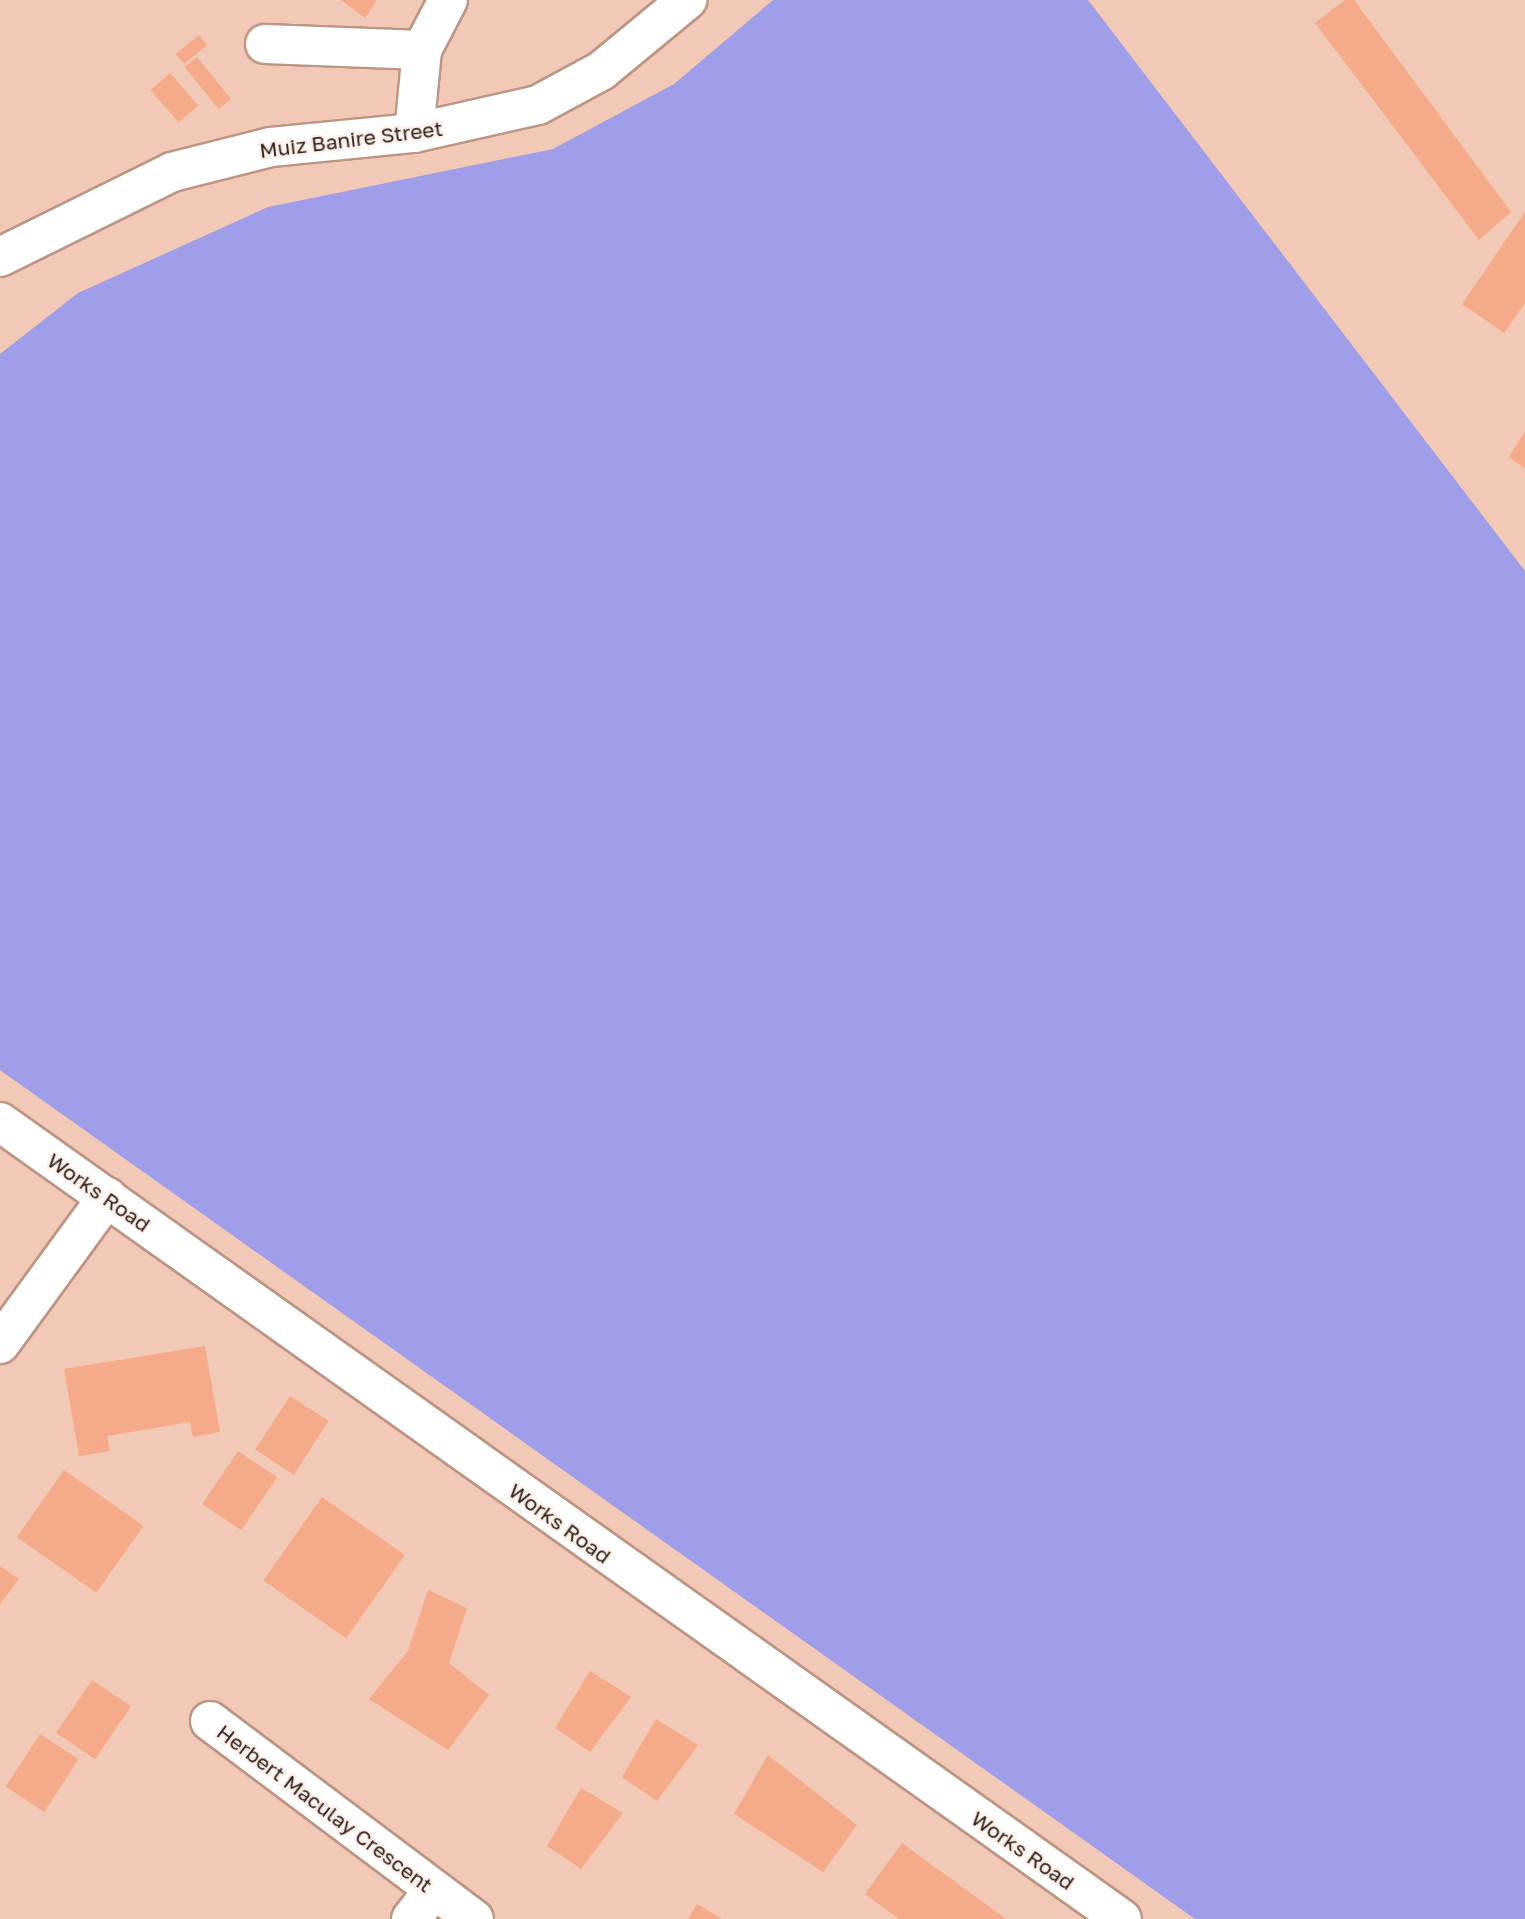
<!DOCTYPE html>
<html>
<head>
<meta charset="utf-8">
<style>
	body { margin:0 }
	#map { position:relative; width:1525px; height:1919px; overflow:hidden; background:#f2c8b6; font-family:"Golos Text",sans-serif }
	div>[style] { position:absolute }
	.green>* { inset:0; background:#a09ee8 }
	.building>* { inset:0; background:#f5ab89; transform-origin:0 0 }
	.roads { filter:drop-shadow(2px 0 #bd9584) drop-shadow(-2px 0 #bd9584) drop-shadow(0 2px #bd9584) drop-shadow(0 -2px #bd9584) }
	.minor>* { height:38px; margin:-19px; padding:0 19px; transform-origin:19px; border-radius:19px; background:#fff }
	.major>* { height:38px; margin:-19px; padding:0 19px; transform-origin:19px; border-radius:19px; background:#fff }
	span { translate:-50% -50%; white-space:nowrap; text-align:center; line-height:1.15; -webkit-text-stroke:5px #fef0eb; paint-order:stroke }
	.street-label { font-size:21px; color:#31211a }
</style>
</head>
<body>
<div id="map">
	<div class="green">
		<i style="clip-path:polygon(773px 0,1088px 0,1525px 571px,1525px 1919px,1195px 1919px,0 1070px,0 354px,78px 293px,268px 207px,553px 149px,674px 84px)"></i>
	</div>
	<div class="building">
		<i style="clip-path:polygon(341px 0,377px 0,365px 18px)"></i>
		<i style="clip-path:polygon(1345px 0,1354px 0,1511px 212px,1479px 240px,1315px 23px)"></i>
		<i style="left:199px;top:35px;width:13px;height:30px;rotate:51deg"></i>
		<i style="left:197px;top:57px;width:54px;height:16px;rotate:51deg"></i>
		<i style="left:170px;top:73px;width:43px;height:26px;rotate:49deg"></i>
		<i style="clip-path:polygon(1525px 212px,1525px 303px,1504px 333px,1462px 304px)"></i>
		<i style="clip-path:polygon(1525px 431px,1525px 468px,1509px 457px)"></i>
		<i style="clip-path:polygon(205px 1346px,220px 1432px,193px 1437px,190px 1422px,107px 1436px,110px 1451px,79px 1456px,64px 1369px)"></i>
		<i style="left:290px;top:1396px;width:46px;height:64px;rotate:33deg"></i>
		<i style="left:238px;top:1451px;width:47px;height:64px;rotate:34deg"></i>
		<i style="left:64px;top:1470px;width:97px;height:82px;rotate:35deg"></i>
		<i style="left:322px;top:1497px;width:101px;height:102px;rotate:35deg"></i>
		<i style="clip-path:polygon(0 1566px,19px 1579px,0 1604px)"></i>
		<i style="clip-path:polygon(428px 1590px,467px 1608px,449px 1663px,489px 1695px,448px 1750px,369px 1699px,408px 1651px)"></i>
		<i style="clip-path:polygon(590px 1671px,631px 1697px,590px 1752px,555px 1728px)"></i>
		<i style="left:92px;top:1680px;width:47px;height:64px;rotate:34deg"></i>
		<i style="clip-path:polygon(656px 1719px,698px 1745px,657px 1801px,622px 1777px)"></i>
		<i style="left:40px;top:1734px;width:46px;height:63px;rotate:33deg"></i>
		<i style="clip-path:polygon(768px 1755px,857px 1825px,823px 1872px,734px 1814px)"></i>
		<i style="clip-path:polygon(581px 1788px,623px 1813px,581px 1869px,547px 1846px)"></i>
		<i style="clip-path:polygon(902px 1843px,1006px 1919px,899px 1919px,865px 1894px)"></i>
		<i style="clip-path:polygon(697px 1904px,722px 1919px,688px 1919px)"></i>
	</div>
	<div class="roads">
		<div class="minor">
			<i style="left:265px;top:44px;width:157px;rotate:2.2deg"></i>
			<i style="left:414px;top:133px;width:83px;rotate:-84.5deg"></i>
			<i style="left:422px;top:50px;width:56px;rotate:-62.5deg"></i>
			<i style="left:0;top:257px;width:192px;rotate:-26.3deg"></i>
			<i style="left:172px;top:172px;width:102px;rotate:-14.2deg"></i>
			<i style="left:271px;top:147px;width:144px;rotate:-5.6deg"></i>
			<i style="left:414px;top:133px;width:127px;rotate:-12.7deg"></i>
			<i style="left:538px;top:105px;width:72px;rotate:-28.4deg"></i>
			<i style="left:601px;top:71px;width:112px;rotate:-39.5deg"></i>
			<i style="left:0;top:1344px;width:182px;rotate:-53.9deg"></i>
			<i style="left:210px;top:1721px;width:330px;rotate:36.9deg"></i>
			<i style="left:411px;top:1919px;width:37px;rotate:-52deg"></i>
		</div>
		<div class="major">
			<i style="left:0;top:1122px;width:1376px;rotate:35.39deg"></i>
		</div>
	</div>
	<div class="street-label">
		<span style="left:351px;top:139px;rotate:-7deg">Muiz Banire Street</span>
		<span style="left:99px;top:1192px;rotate:35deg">Works Road</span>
		<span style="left:560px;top:1523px;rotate:36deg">Works Road</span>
		<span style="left:325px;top:1808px;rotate:37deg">Herbert Maculay Crescent</span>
		<span style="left:1023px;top:1850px;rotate:35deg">Works Road</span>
	</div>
</div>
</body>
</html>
